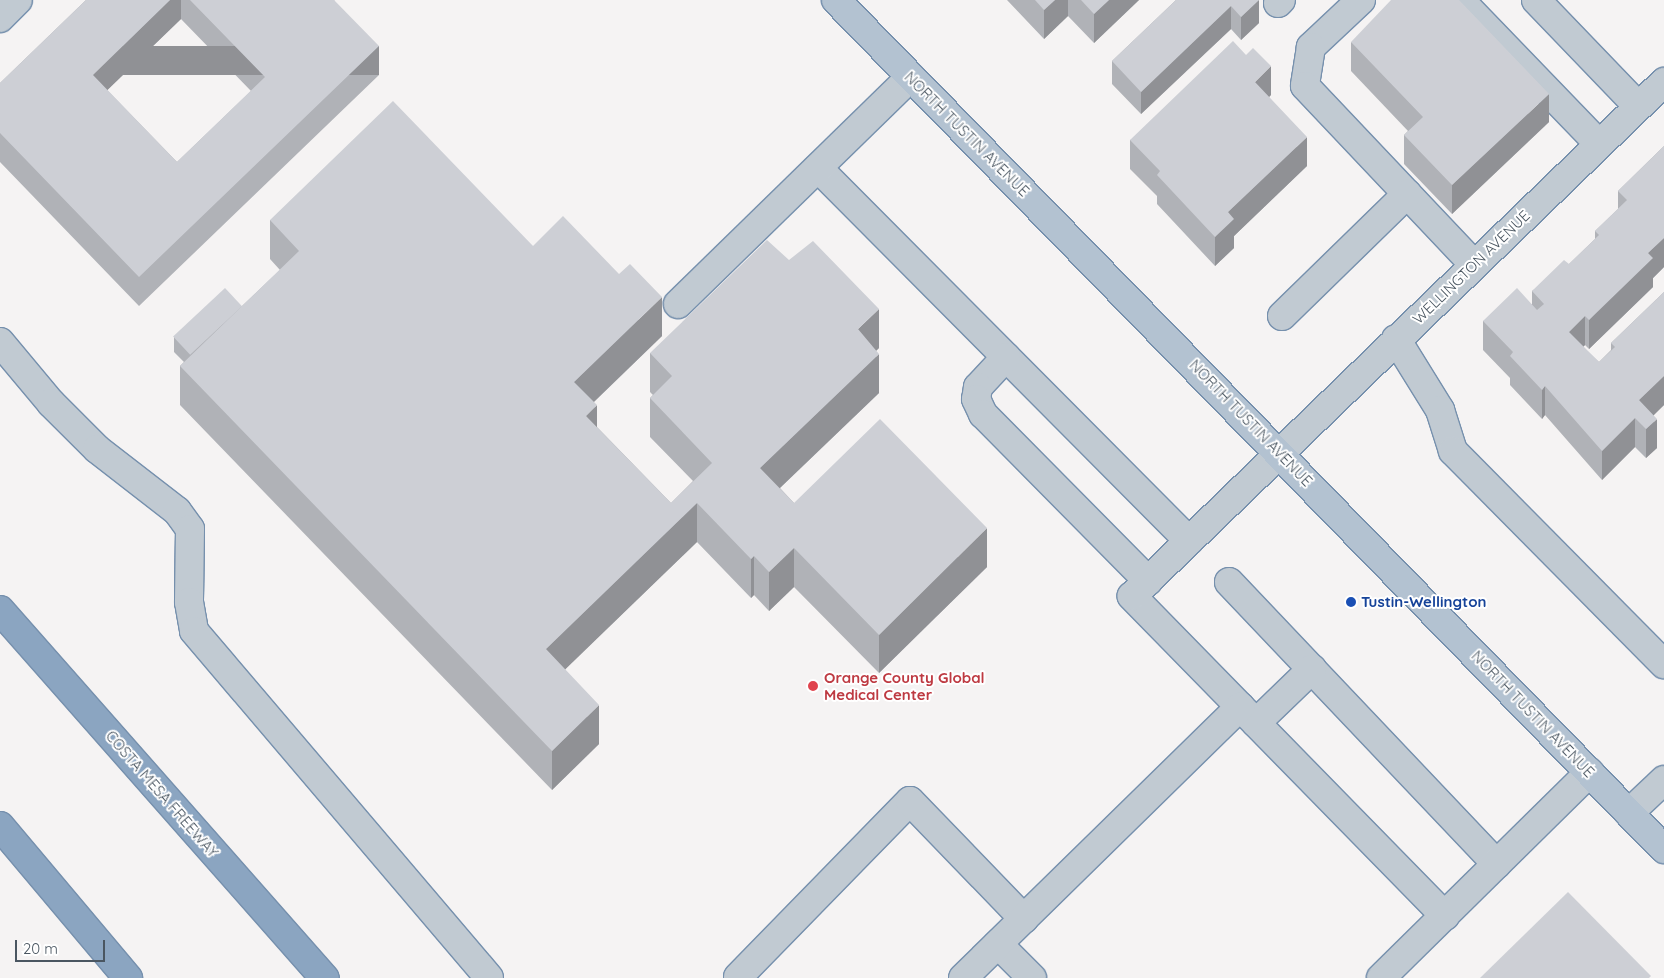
<!DOCTYPE html>
<html>
<head>
<meta charset="utf-8">
<style>
	body { margin:0 }
	#map { position:relative; width:1664px; height:978px; overflow:hidden; background:#f5f3f3; font-family:Quicksand,sans-serif }
	div>[style] { position:absolute }
	.roads { filter:drop-shadow(1px 0 #7690ad) drop-shadow(-1px 0 #7690ad) drop-shadow(0 1px #7690ad) drop-shadow(0 -1px #7690ad) }
	.minor>* { height:28px; margin:-14px; padding:0 14px; transform-origin:14px; border-radius:14px; background:#c1cad2 }
	.major>* { height:28px; margin:-14px; padding:0 14px; transform-origin:14px; border-radius:14px; background:#b3c2d1 }
	.highway>* { height:28px; margin:-14px; padding:0 14px; transform-origin:14px; border-radius:14px; background:#8ba5c1 }
	.wall>* { inset:0; background:#b0b2b7 }
	.shaded-wall>* { inset:0; background:#909195; transform-origin:0 0 }
	.building>* { inset:0; background:#cdcfd5; transform-origin:0 0 }
	.dots>* { width:14px; height:14px; translate:-50% -50%; box-sizing:border-box; border:2px solid #fff; border-radius:50% }
	span { translate:-50% -50%; white-space:nowrap; text-align:center; line-height:1.15; -webkit-text-stroke:4px #fff; paint-order:stroke }
	.street-label { font-size:15px; color:#4a5661 }
	.transit-label { font-size:15px; color:#164399; font-weight:700 }
	.left { translate:0 -50%; text-align:left }
	.health-label { font-size:15px; color:#be3a42; font-weight:700 }
	.scale { position:absolute; left:15px; top:940px; width:90px; height:22px; box-sizing:border-box; border:2px solid #4a5661; border-top:0; padding-left:6px; font-size:15px; line-height:18px; white-space:nowrap; color:#4a5661; -webkit-text-stroke:4px #fff; paint-order:stroke }
</style>
</head>
<body>
<div id="map">
	<div class="roads">
		<div class="minor">
			<i style="left:1361px;top:0;width:69px;rotate:136.8deg"></i>
			<i style="left:1311px;top:47px;width:39px;rotate:99deg"></i>
			<i style="left:1305px;top:86px;width:246px;rotate:46.6deg"></i>
			<i style="left:1460px;top:0;width:200px;rotate:46deg"></i>
			<i style="left:1536px;top:0;width:147px;rotate:46.1deg"></i>
			<i style="left:1278px;top:3px;width:4px;rotate:-45deg"></i>
			<i style="left:0;top:18px;width:25px;rotate:-45deg"></i>
			<i style="left:818px;top:168px;width:526px;rotate:45.15deg"></i>
			<i style="left:678px;top:304px;width:325px;rotate:-44.3deg"></i>
			<i style="left:1282px;top:316px;width:175px;rotate:-44.3deg"></i>
			<i style="left:1396px;top:339px;width:84px;rotate:58.2deg"></i>
			<i style="left:1440px;top:410px;width:43px;rotate:72.4deg"></i>
			<i style="left:1453px;top:451px;width:300px;rotate:45.3deg"></i>
			<i style="left:0;top:342px;width:80px;rotate:50.1deg"></i>
			<i style="left:51px;top:403px;width:65px;rotate:45deg"></i>
			<i style="left:97px;top:449px;width:101px;rotate:37.8deg"></i>
			<i style="left:177px;top:511px;width:22px;rotate:54deg"></i>
			<i style="left:190px;top:529px;width:73px;rotate:90.8deg"></i>
			<i style="left:189px;top:602px;width:29px;rotate:80deg"></i>
			<i style="left:194px;top:631px;width:455px;rotate:49.6deg"></i>
			<i style="left:1006px;top:357px;width:41px;rotate:133deg"></i>
			<i style="left:978px;top:387px;width:12px;rotate:99deg"></i>
			<i style="left:976px;top:399px;width:17px;rotate:65deg"></i>
			<i style="left:983px;top:414px;width:235px;rotate:45.3deg"></i>
			<i style="left:1229px;top:582px;width:389px;rotate:46.5deg"></i>
			<i style="left:1256px;top:723px;width:78px;rotate:-44deg"></i>
			<i style="left:1629px;top:813px;width:48px;rotate:-43.3deg"></i>
			<i style="left:1445px;top:916px;width:448px;rotate:-134.4deg"></i>
			<i style="left:1132px;top:596px;width:740px;rotate:-44.01deg"></i>
			<i style="left:998px;top:944px;width:48px;rotate:45deg"></i>
			<i style="left:738px;top:977px;width:246px;rotate:-45.7deg"></i>
			<i style="left:910px;top:801px;width:164px;rotate:46deg"></i>
			<i style="left:963px;top:978px;width:388px;rotate:-44.4deg"></i>
			<i style="left:1381px;top:978px;width:293px;rotate:-44.6deg"></i>
		</div>
		<div class="major">
			<i style="left:836px;top:0;width:1186px;rotate:45.72deg"></i>
		</div>
		<div class="highway">
			<i style="left:0;top:610px;width:491px;rotate:48.6deg"></i>
			<i style="left:0;top:826px;width:199px;rotate:49.9deg"></i>
		</div>
	</div>
	<div class="wall">
		<i style="clip-path:polygon(evenodd,86px 0,334px 0,379px 75px,139px 306px,0 162px,0 83px,86px 0,181px 19px,251px 91px,177px 162px,107px 90px,181px 19px)"></i>
		<i style="clip-path:polygon(1007px 0,1139px 0,1094px 43px,1068px 16px,1044px 39px)"></i>
		<i style="clip-path:polygon(1176px 0,1259px 0,1259px 23px,1241px 40px,1231px 29px,1141px 114px,1112px 84px,1112px 61px)"></i>
		<i style="clip-path:polygon(1351px 42px,1549px 122px,1452px 214px,1404px 164px,1404px 135px,1408px 131px,1351px 71px)"></i>
		<i style="clip-path:polygon(1271px 95px,1269px 97px,1307px 166px,1234px 236px,1234px 248px,1215px 266px,1157px 204px,1157px 196px,1130px 169px,1130px 140px)"></i>
		<i style="clip-path:polygon(1664px 146px,1664px 267px,1653px 278px,1653px 287px,1589px 349px,1585px 345px,1583px 347px,1599px 362px,1611px 350px,1611px 343px,1664px 292px,1664px 405px,1653px 415px,1657px 448px,1646px 458px,1635px 447px,1602px 480px,1545px 415px,1542px 419px,1510px 385px,1510px 378px,1483px 350px,1483px 321px,1532px 304px,1532px 291px,1569px 264px,1595px 239px,1595px 231px,1618px 209px,1618px 191px)"></i>
		<i style="clip-path:polygon(270px 220px,533px 246px,662px 336px,594px 402px,597px 427px,671px 503px,693px 481px,650px 437px,650px 398px,653px 395px,650px 392px,650px 353px,879px 348px,876px 351px,879px 393px,780px 488px,794px 503px,987px 567px,879px 673px,794px 587px,769px 611px,754px 595px,751px 598px,697px 542px,565px 669px,599px 744px,552px 790px,180px 405px,180px 366px,184px 362px,174px 352px,174px 337px,242px 306px,280px 270px,270px 259px)"></i>
	</div>
	<div class="shaded-wall">
		<i style="clip-path:polygon(170px 0,181px 0,181px 19px,93px 104px,93px 75px)"></i>
		<i style="clip-path:polygon(1055px 0,1068px 0,1068px 16px,1044px 39px,1044px 10px)"></i>
		<i style="clip-path:polygon(1109px 0,1139px 0,1094px 43px,1094px 14px)"></i>
		<i style="clip-path:polygon(1259px 0,1259px 23px,1241px 40px,1241px 17px)"></i>
		<i style="clip-path:polygon(1231px 6px,1231px 29px,1141px 114px,1141px 92px)"></i>
		<i style="left:379px;top:46px;width:29px;height:333px;rotate:90deg"></i>
		<i style="clip-path:polygon(1271px 66px,1271px 95px,1255px 111px,1255px 82px)"></i>
		<i style="clip-path:polygon(1549px 94px,1549px 122px,1452px 214px,1452px 185px)"></i>
		<i style="clip-path:polygon(1307px 137px,1307px 166px,1234px 236px,1234px 248px,1215px 266px,1215px 237px,1228px 212px)"></i>
		<i style="clip-path:polygon(1664px 238px,1664px 267px,1653px 278px,1653px 287px,1589px 349px,1589px 320px,1648px 253px)"></i>
		<i style="clip-path:polygon(662px 297px,662px 336px,574px 421px,574px 382px)"></i>
		<i style="clip-path:polygon(879px 309px,879px 348px,858px 368px,858px 329px)"></i>
		<i style="clip-path:polygon(1585px 316px,1585px 345px,1569px 361px,1569px 332px)"></i>
		<i style="clip-path:polygon(879px 354px,879px 393px,760px 507px,760px 468px)"></i>
		<i style="clip-path:polygon(1664px 376px,1664px 405px,1643px 426px,1639px 400px)"></i>
		<i style="clip-path:polygon(1545px 386px,1545px 415px,1542px 419px,1542px 390px)"></i>
		<i style="clip-path:polygon(597px 405px,597px 444px,586px 416px)"></i>
		<i style="clip-path:polygon(1635px 418px,1635px 447px,1602px 480px,1602px 451px)"></i>
		<i style="clip-path:polygon(1657px 419px,1657px 448px,1646px 458px,1646px 429px)"></i>
		<i style="clip-path:polygon(697px 503px,697px 542px,546px 688px,546px 649px)"></i>
		<i style="clip-path:polygon(987px 528px,987px 567px,879px 673px,879px 635px)"></i>
		<i style="clip-path:polygon(794px 548px,794px 587px,769px 611px,769px 572px)"></i>
		<i style="clip-path:polygon(754px 556px,754px 595px,751px 598px,751px 559px)"></i>
		<i style="clip-path:polygon(599px 705px,599px 744px,552px 790px,552px 751px)"></i>
	</div>
	<div class="building">
		<i style="clip-path:polygon(86px 0,170px 0,93px 75px,177px 162px,265px 77px,190px 0,334px 0,379px 46px,139px 277px,0 133px,0 83px)"></i>
		<i style="clip-path:polygon(1035px 0,1055px 0,1044px 10px)"></i>
		<i style="clip-path:polygon(1081px 0,1109px 0,1094px 14px)"></i>
		<i style="clip-path:polygon(1176px 0,1259px 0,1241px 17px,1231px 6px,1141px 92px,1112px 61px)"></i>
		<i style="clip-path:polygon(1391px 0,1459px 0,1549px 94px,1452px 185px,1404px 135px,1423px 117px,1351px 42px)"></i>
		<i style="clip-path:polygon(1233px 41px,1246px 55px,1253px 48px,1271px 66px,1255px 82px,1307px 137px,1228px 212px,1234px 219px,1215px 237px,1157px 175px,1160px 171px,1130px 140px)"></i>
		<i style="clip-path:polygon(393px 101px,533px 246px,563px 216px,619px 274px,630px 264px,662px 297px,574px 382px,597px 405px,586px 416px,671px 503px,712px 463px,650px 398px,672px 376px,650px 353px,767px 240px,789px 260px,813px 241px,879px 309px,858px 329px,879px 354px,760px 468px,794px 503px,880px 419px,987px 528px,879px 635px,794px 548px,769px 572px,754px 556px,751px 559px,697px 503px,546px 649px,599px 705px,552px 751px,180px 366px,299px 251px,270px 220px)"></i>
		<i style="clip-path:polygon(1664px 146px,1664px 238px,1648px 253px,1653px 258px,1589px 320px,1585px 316px,1569px 332px,1599px 362px,1615px 347px,1611px 343px,1664px 292px,1664px 376px,1639px 400px,1657px 419px,1646px 429px,1635px 418px,1602px 451px,1545px 386px,1542px 390px,1510px 356px,1513px 352px,1483px 321px,1517px 288px,1537px 310px,1544px 304px,1532px 291px,1564px 260px,1569px 264px,1599px 235px,1595px 231px,1627px 200px,1618px 191px)"></i>
		<i style="left:225px;top:288px;width:25px;height:71px;rotate:47deg"></i>
		<i style="clip-path:polygon(1568px 892px,1651px 976px,1649px 978px,1480px 978px)"></i>
	</div>
	<div class="dots">
		<i style="left:1351px;top:602px;background:#1a4fb4"></i>
		<i style="left:813px;top:686px;background:#e0444e"></i>
	</div>
	<div class="street-label">
		<span style="left:967px;top:134px;rotate:45deg">NORTH TUSTIN AVENUE</span>
		<span style="left:1471px;top:267px;rotate:-44deg">WELLINGTON AVENUE</span>
		<span style="left:1251px;top:423px;rotate:46deg">NORTH TUSTIN AVENUE</span>
		<span style="left:1533px;top:714px;rotate:46deg">NORTH TUSTIN AVENUE</span>
		<span style="left:162px;top:794px;rotate:49deg">COSTA MESA FREEWAY</span>
	</div>
	<div class="transit-label">
		<span class="left" style="left:1361px;top:602px">Tustin-Wellington</span>
	</div>
	<div class="health-label">
		<span class="left" style="left:824px;top:686px">Orange County Global<br>Medical Center</span>
	</div>
	<div class="scale">20 m</div>
</div>
</body>
</html>
